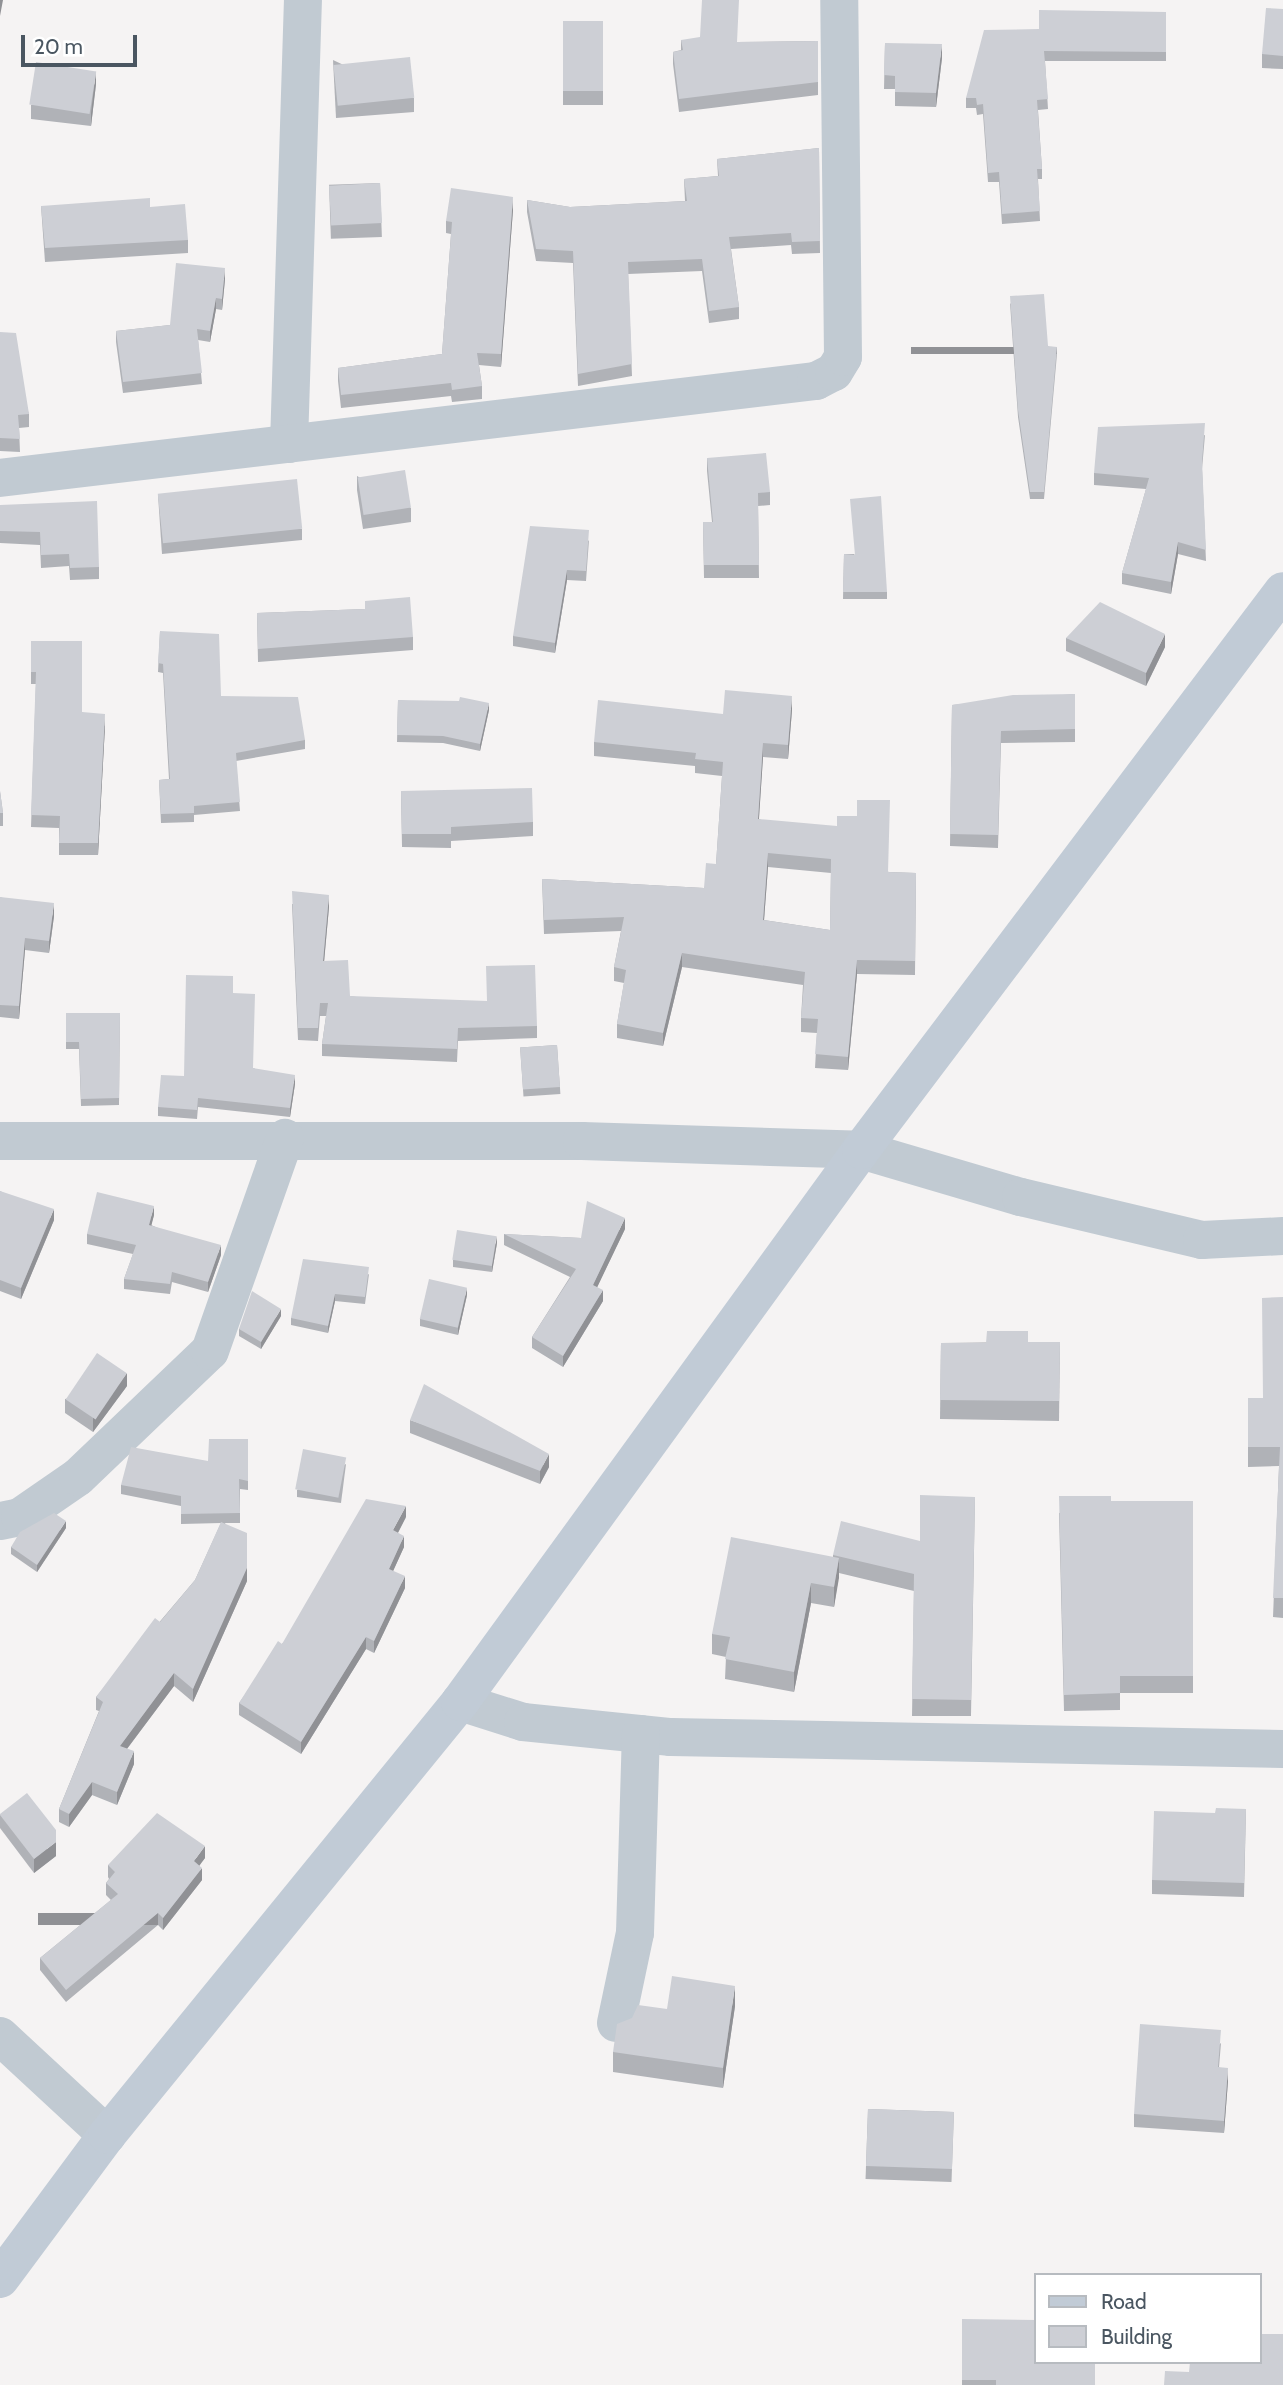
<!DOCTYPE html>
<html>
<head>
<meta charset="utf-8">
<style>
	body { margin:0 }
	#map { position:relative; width:1283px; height:2385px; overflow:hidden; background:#f5f3f3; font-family:Cabin,sans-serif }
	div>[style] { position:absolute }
	.street>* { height:38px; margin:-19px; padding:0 19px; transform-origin:19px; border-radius:19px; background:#c1cad2 }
	.secondary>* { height:38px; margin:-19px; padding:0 19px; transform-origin:19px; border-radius:19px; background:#c1cbd6 }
	.wall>* { inset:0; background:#b0b2b7; transform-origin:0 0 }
	.shaded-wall>* { inset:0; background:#909195; transform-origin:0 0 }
	.building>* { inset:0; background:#cdcfd5; transform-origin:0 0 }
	span { translate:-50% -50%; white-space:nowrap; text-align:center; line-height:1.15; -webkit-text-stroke:5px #fff; paint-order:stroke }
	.legend { position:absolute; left:1034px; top:2273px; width:228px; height:91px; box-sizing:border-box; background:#fff; border:2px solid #b7bbc0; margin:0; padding:9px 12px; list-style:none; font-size:21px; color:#4a5661 }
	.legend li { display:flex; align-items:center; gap:14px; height:35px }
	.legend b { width:35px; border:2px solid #b7bbc0 }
	.scale { position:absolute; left:21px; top:35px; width:116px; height:32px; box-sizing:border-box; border:4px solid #4a5661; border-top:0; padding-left:9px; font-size:21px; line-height:24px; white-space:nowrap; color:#4a5661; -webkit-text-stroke:5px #fff; paint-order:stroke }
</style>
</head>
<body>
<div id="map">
	<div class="street">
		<i style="left:289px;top:444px;width:444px;rotate:-88.2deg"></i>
		<i style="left:0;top:478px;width:822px;rotate:-6.78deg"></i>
		<i style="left:816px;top:381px;width:20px;rotate:-27deg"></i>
		<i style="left:834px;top:372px;width:17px;rotate:-59deg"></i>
		<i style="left:843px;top:357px;width:357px;rotate:-90.6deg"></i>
		<i style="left:0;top:1141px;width:582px"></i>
		<i style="left:582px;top:1141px;width:279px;rotate:1.8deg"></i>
		<i style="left:861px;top:1150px;width:167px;rotate:16.4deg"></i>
		<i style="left:1021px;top:1197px;width:186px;rotate:13.4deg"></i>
		<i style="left:1202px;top:1240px;width:81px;rotate:-2.8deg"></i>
		<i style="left:0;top:1521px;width:20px;rotate:-11deg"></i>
		<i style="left:20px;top:1517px;width:70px;rotate:-34.6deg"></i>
		<i style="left:78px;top:1477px;width:182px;rotate:-43.7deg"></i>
		<i style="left:210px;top:1351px;width:226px;rotate:-70.6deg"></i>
		<i style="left:460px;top:1702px;width:66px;rotate:17.6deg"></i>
		<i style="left:523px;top:1722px;width:149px;rotate:5.8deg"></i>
		<i style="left:671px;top:1737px;width:612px;rotate:1.12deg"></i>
		<i style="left:616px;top:2023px;width:92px;rotate:-78.1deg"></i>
		<i style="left:635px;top:1933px;width:199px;rotate:-88.3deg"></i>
		<i style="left:0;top:2036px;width:146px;rotate:42.8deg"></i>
	</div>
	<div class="secondary">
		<i style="left:0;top:2279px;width:179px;rotate:-53.4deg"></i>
		<i style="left:107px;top:2135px;width:559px;rotate:-50.81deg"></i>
		<i style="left:460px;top:1702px;width:682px;rotate:-54deg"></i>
		<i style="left:861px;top:1150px;width:700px;rotate:-52.95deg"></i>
	</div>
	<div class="wall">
		<i style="clip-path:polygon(1283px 9px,1283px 69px,1262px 68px,1262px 54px)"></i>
		<i style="clip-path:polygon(1166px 12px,1166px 61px,1045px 61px,1048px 109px,1038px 110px,1042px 169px,1042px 179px,1038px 179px,1040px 221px,1002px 224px,999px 182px,988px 182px,983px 114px,977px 115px,976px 108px,966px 108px,966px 98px,1039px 29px)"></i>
		<i style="left:563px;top:21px;width:40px;height:84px"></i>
		<i style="clip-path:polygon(681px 40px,737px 42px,818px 41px,818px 95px,679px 112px,673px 64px,673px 52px,681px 50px)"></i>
		<i style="clip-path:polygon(885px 43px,942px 58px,936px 107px,895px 106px,895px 89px,884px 89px)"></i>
		<i style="clip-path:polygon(333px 60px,414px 98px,414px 112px,336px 118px)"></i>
		<i style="clip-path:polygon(96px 84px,91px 126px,31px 119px,31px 105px)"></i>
		<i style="clip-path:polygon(819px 148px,820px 253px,792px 254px,791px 245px,731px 249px,739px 307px,739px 319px,709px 323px,702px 271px,628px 274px,632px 376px,578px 386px,573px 263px,536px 261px,527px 212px,527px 200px,570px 207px,685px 201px,684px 179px,718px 176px,717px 159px)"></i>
		<i style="left:380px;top:183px;width:54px;height:51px;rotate:88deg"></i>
		<i style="clip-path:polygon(41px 206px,150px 207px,188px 240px,188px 253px,45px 262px)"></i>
		<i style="clip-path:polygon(513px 210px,501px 367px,479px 365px,482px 386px,482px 399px,452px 402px,451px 396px,341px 408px,338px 381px,338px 368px,442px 354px,451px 234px,446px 233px,446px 221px)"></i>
		<i style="clip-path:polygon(225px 279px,222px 310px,216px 309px,210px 342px,198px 340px,202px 384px,123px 393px,116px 342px,116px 331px,170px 325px)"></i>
		<i style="clip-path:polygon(1010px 303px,1048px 346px,1057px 354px,1044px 499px,1030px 499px,1018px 417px)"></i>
		<i style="clip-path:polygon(0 332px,29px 414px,29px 427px,19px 428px,20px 452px,0 451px)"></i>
		<i style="clip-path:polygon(1205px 435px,1202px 469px,1206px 561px,1178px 554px,1171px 594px,1122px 584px,1122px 573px,1146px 489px,1094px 485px,1094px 473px)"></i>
		<i style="clip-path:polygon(707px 458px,770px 492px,770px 505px,758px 506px,759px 578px,704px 578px,703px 522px,712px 522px,707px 471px)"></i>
		<i style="clip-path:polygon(357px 476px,411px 508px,411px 522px,363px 529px,357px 490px)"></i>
		<i style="clip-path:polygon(158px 495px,302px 529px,302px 540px,162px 554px)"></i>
		<i style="clip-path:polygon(0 505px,99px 567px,99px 579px,70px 580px,69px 566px,41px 568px,40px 545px,0 543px)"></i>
		<i style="clip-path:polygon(589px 540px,586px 581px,567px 580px,555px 653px,513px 646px,513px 636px)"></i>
		<i style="clip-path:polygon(844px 554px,854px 554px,887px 592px,887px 599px,843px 599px)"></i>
		<i style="clip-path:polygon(365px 601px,413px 637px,413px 650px,258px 662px,257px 613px,365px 609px)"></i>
		<i style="clip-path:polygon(160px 631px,221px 696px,305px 740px,305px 749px,236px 761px,240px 811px,194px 815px,194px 822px,161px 823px,159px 780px,169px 779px,163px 673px,158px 672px)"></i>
		<i style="clip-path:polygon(1066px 638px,1165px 647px,1146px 686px,1066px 651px)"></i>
		<i style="clip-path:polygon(31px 641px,82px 712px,105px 726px,98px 855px,59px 855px,59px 828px,31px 827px,36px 684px,31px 684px)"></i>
		<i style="clip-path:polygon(1075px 694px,1075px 742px,1001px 743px,998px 848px,950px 846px,952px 705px)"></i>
		<i style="clip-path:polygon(398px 700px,489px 710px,480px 751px,443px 743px,397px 742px)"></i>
		<i style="clip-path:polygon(evenodd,792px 710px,788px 759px,763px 757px,759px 819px,889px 872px,916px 873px,915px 975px,857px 974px,848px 1070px,815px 1068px,817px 1033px,801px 1032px,801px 1018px,803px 985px,682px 967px,663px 1046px,617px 1038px,617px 1024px,624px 983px,614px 981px,614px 967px,621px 931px,544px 934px,542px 879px,704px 888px,716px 864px,722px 776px,695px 773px,695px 766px,594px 756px,594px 742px,723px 714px,792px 710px,768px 867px,831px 873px,830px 930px,764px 920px,768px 867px)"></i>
		<i style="clip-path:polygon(0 791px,3px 813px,3px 826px,0 826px)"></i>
		<i style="clip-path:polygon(401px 791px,533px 822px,533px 836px,451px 841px,451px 848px,402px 847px)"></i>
		<i style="clip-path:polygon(0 897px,54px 916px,49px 953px,25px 950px,19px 1019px,0 1017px)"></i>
		<i style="clip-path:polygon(292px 904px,329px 907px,324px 961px,350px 996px,537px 1026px,537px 1038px,458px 1041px,457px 1062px,322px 1056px,322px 1044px,326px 1016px,320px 1016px,318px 1041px,298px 1040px)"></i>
		<i style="clip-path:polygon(233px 993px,253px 1068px,295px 1084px,290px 1117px,198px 1107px,197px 1119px,158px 1116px,158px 1107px,184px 1076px)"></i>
		<i style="clip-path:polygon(66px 1013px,120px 1013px,119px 1105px,81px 1106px,79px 1049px,66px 1049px)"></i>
		<i style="left:557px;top:1045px;width:49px;height:37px;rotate:86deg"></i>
		<i style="clip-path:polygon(0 1191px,54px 1220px,21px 1299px,0 1291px)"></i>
		<i style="clip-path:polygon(154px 1215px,151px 1225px,221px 1255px,208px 1292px,172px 1282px,170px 1294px,124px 1289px,124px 1279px,133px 1254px,87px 1244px,87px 1234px)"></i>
		<i style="clip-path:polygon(625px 1229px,597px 1287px,603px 1301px,563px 1367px,532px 1348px,532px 1337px,570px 1277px,504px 1245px,504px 1234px,581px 1238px)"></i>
		<i style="clip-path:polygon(497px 1243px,492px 1272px,453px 1267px,453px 1260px)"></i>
		<i style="clip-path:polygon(369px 1274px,365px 1304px,335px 1301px,328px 1333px,291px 1325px,291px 1318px)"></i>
		<i style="clip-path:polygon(467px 1295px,458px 1335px,420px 1326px,420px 1319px)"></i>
		<i style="clip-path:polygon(1283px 1297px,1283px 1618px,1273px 1617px,1279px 1466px,1248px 1467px,1248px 1398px,1263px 1398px)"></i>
		<i style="clip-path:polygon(281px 1316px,261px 1349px,239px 1336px,239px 1329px)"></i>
		<i style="clip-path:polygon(1028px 1342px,1060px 1342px,1059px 1421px,940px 1419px,941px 1343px)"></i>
		<i style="clip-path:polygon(127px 1386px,93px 1432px,65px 1413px,65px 1399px)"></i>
		<i style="clip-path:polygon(410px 1420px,549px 1467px,540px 1484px,410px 1433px)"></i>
		<i style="clip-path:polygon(248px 1439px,248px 1490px,240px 1489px,240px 1523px,225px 1523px,247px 1581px,193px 1702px,174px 1686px,127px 1749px,134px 1764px,117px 1805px,92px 1795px,69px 1827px,59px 1822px,59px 1809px,99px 1711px,96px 1710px,96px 1697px,195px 1580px,221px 1523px,181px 1524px,181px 1506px,121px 1494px,121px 1485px,208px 1461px)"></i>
		<i style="clip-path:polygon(346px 1464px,341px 1503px,297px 1497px,297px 1490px)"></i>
		<i style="clip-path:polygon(975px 1497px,971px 1716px,912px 1716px,914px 1591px,839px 1573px,834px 1607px,811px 1603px,794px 1692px,725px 1679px,726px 1657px,712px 1654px,712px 1634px,833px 1557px,833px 1555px,920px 1541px)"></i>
		<i style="clip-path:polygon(1111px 1501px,1193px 1501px,1193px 1693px,1120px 1693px,1120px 1710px,1064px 1711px,1059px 1513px)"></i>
		<i style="clip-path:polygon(406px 1517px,398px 1533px,404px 1547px,393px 1571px,405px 1588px,374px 1653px,366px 1649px,301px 1754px,239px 1715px,239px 1703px,282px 1644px)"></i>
		<i style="clip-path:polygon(66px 1528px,37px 1572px,11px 1554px,11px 1547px)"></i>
		<i style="clip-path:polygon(1246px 1809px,1244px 1897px,1152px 1894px,1152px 1880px,1215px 1813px)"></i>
		<i style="clip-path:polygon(0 1814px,56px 1856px,34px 1873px,0 1828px)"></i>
		<i style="clip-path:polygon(205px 1858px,199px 1865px,202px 1880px,163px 1930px,158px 1925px,66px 2002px,40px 1970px,40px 1958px,111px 1900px,106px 1895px,106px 1883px,109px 1879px,108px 1877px,108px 1865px)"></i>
		<i style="clip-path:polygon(735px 2006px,723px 2088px,613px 2072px,613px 2052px,667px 2009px)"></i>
		<i style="clip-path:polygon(1221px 2043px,1219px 2067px,1228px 2081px,1224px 2133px,1134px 2127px,1134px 2114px)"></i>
		<i style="left:868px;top:2109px;width:86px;height:70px;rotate:2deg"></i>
		<i style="clip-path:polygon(962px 2319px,1095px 2385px,962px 2385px)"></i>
	</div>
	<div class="shaded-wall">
		<i style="clip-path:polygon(0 0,3px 0,0 16px)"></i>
		<i style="clip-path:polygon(942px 44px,942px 58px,936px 107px,936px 93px)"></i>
		<i style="clip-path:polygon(96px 71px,96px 84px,91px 126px,91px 113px)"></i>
		<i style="clip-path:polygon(513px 197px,513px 210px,501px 367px,501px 354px)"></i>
		<i style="clip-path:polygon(225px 268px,225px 279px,222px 310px,222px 299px)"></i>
		<i style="clip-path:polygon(216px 298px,216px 309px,210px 342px,210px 331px)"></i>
		<i style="left:1057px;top:347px;width:7px;height:146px;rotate:90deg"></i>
		<i style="clip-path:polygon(1178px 542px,1178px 554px,1171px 594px,1171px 582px)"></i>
		<i style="clip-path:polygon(567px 570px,567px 580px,555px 653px,555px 643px)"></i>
		<i style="clip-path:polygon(1165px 634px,1165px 647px,1146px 686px,1146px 673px)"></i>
		<i style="clip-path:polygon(792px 696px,792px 710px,788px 759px,788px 745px)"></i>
		<i style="clip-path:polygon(489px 703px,489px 710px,480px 751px,480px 744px)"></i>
		<i style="clip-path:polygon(105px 714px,105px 726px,98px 855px,98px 843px)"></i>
		<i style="clip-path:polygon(763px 743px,763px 757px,758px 832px,758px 819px)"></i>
		<i style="clip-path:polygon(768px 853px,768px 867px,763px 934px,763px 920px)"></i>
		<i style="clip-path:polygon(329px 895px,329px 907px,323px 974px,323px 961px)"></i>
		<i style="clip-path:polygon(54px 903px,54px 916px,49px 953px,49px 941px)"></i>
		<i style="clip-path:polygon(25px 938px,25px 950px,19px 1019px,19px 1006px)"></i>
		<i style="clip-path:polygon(682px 953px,682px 967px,663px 1046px,663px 1033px)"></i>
		<i style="clip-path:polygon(857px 960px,857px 974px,848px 1070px,848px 1057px)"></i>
		<i style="clip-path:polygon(295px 1075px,295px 1084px,290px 1117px,290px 1108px)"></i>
		<i style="clip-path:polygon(154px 1206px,154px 1215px,149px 1235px,149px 1225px)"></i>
		<i style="clip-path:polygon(54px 1209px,54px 1220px,21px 1299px,21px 1288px)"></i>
		<i style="clip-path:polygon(625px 1218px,625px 1229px,593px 1296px,593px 1285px)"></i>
		<i style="clip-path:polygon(497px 1236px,497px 1243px,492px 1272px,492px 1265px)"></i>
		<i style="clip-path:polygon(221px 1245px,221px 1255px,208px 1292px,208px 1282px)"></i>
		<i style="clip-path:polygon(467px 1288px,467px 1295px,458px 1335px,458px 1328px)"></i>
		<i style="clip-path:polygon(603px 1290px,603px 1301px,563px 1367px,563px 1356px)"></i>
		<i style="clip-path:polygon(335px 1294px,335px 1301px,328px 1333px,328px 1326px)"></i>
		<i style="clip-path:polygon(281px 1309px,281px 1316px,261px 1349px,261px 1342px)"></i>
		<i style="clip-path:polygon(127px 1373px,127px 1386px,93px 1432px,93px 1418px)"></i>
		<i style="clip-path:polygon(549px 1454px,549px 1467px,540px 1484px,540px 1471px)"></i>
		<i style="clip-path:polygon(406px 1506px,406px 1517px,393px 1542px,393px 1530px)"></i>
		<i style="clip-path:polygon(66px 1521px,66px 1528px,37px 1572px,37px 1565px)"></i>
		<i style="clip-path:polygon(247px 1533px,247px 1581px,193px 1702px,193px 1689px)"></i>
		<i style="clip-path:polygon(404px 1536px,404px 1547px,389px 1580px,389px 1569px)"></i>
		<i style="clip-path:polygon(839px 1558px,839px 1578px,834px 1607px,834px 1587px)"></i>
		<i style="clip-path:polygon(405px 1576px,405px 1588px,374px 1653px,374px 1641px)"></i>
		<i style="clip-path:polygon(811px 1583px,811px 1603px,794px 1692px,794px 1672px)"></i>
		<i style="clip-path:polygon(366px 1637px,366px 1649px,301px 1754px,301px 1742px)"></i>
		<i style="clip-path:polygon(174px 1673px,174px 1686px,120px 1758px,120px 1746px)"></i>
		<i style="clip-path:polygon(134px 1751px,134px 1764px,117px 1805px,117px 1792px)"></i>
		<i style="clip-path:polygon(92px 1782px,92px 1795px,69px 1827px,69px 1814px)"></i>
		<i style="clip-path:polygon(56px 1842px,56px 1856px,34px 1873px,34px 1859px)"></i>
		<i style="clip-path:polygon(205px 1846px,205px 1858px,194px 1873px,194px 1861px)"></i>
		<i style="clip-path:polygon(202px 1868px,202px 1880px,163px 1930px,163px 1918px)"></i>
		<i style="left:158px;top:1913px;width:12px;height:120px;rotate:90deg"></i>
		<i style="clip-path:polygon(735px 1986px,735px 2006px,723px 2088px,723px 2068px)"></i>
		<i style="clip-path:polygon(1228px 2068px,1228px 2081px,1224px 2133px,1224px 2121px)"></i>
	</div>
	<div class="building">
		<i style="clip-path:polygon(702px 0,739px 0,737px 42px,818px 41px,818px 82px,679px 99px,673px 52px,683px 50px,681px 40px,700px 37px)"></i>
		<i style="clip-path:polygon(1266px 8px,1283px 9px,1283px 56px,1262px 54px)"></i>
		<i style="clip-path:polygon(1039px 10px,1166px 12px,1166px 52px,1044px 51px,1048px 99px,1037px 100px,1042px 169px,1037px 169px,1040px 211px,1002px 214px,999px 172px,988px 173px,983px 104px,977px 105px,976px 98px,966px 98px,984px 30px,1039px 29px)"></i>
		<i style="left:563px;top:21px;width:40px;height:70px"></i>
		<i style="clip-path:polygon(885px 43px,942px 44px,936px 93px,895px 92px,895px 76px,884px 75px)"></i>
		<i style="left:410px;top:57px;width:41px;height:77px;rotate:84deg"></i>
		<i style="left:36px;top:62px;width:61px;height:43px;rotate:9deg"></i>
		<i style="clip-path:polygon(819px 148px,820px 241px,792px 242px,791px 233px,729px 237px,739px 307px,709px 311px,702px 259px,628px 262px,632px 364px,578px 374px,573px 251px,536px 249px,527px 200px,570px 207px,687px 201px,684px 179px,719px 176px,717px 159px)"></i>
		<i style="left:380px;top:183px;width:40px;height:51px;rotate:87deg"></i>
		<i style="clip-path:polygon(451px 188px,513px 197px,501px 354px,477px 353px,482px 386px,452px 390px,451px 383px,341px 395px,338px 368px,442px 354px,452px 222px,446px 221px)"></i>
		<i style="clip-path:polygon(150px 198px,150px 207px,185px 204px,188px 240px,45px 248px,41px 206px)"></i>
		<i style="clip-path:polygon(176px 263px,225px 268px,222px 299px,216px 298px,210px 331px,197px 329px,202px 373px,123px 382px,116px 331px,170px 325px)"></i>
		<i style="clip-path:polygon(1044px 294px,1048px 346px,1057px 347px,1044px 492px,1030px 492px,1018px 410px,1010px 296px)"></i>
		<i style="clip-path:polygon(0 332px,16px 333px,29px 414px,18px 415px,20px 439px,0 438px)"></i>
		<i style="clip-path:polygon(1205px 423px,1202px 462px,1206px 550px,1178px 542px,1171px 582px,1122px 573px,1149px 478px,1094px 473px,1098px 427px)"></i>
		<i style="clip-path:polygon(766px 453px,770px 492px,758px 493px,759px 565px,704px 565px,703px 522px,713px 522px,707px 458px)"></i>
		<i style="left:405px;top:470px;width:38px;height:48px;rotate:81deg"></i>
		<i style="left:297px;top:479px;width:50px;height:140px;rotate:84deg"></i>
		<i style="clip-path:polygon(881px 496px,887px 592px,843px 592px,844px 554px,855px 555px,850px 499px)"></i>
		<i style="clip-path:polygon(97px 501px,99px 567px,70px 568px,69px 554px,41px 555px,40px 532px,0 531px,0 505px)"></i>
		<i style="clip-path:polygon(530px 526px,589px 530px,586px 571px,567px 570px,555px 643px,513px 636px)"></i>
		<i style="clip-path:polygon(410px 597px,413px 637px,258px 649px,257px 613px,365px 609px,365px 601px)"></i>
		<i style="clip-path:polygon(1100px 602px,1165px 634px,1146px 673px,1066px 638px)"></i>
		<i style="clip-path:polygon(160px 631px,219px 634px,221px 696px,298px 697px,305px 740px,236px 753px,240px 802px,194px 806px,194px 813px,161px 814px,159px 780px,170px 779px,163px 664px,158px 663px)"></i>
		<i style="clip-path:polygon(31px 641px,82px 641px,82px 712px,105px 714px,98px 843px,59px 843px,60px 816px,31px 815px,36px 672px,31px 672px)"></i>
		<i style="clip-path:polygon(evenodd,725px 690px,792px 696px,788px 745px,763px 743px,758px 819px,837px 826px,837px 816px,857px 816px,857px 800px,890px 800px,888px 872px,916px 873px,915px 961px,857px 960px,848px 1057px,815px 1054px,818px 1019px,801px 1018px,805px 972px,682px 953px,663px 1033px,617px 1024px,626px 970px,614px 967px,624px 917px,544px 920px,542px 879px,704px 888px,706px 863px,716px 864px,723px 762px,695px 759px,696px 753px,594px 742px,598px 700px,723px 714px,725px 690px,768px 853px,831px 859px,830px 930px,763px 920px,768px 853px)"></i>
		<i style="clip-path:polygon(1075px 694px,1075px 729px,1001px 731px,998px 835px,950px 834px,952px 705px,1013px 695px)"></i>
		<i style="clip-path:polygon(460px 697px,489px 703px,480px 744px,443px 736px,397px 735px,398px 700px,459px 701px)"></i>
		<i style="clip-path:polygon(532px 788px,533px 822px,451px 827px,451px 834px,402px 834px,401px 791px)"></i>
		<i style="clip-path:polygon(0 791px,3px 813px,0 813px)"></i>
		<i style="clip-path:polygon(292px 891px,329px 895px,323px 961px,348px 960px,350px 996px,487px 1001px,486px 966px,535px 965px,537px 1026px,458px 1028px,457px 1049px,322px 1044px,328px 1003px,320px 1003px,318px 1028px,298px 1028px)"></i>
		<i style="clip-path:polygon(0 897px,54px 903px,49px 941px,25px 938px,19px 1006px,0 1005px)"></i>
		<i style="clip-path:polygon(186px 975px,233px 976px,233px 993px,255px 994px,253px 1068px,295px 1075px,290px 1108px,198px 1098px,197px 1110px,158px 1107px,161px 1075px,184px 1076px)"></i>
		<i style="clip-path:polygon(66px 1013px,120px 1013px,119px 1098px,81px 1099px,79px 1042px,66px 1042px)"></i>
		<i style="left:557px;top:1045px;width:42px;height:37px;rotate:86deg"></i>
		<i style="clip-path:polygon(0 1191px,54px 1209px,21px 1288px,0 1280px)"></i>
		<i style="clip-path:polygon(97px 1192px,154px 1206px,149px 1225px,221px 1245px,208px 1282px,172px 1272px,170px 1284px,124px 1279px,136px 1245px,87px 1234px)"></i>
		<i style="clip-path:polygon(587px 1201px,625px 1218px,593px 1285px,603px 1290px,563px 1356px,532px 1337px,576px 1269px,504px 1234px,581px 1238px)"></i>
		<i style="left:457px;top:1230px;width:40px;height:30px;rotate:9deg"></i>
		<i style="clip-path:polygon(303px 1259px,369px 1267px,365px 1297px,335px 1294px,328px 1326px,291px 1318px)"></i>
		<i style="left:429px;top:1279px;width:39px;height:41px;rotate:13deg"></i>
		<i style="clip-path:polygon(252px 1291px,281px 1309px,261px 1342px,239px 1329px)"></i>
		<i style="clip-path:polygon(1283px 1297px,1283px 1598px,1273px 1598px,1280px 1447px,1248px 1447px,1248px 1398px,1263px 1398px,1262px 1298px)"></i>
		<i style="clip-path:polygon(987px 1331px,1028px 1331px,1028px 1342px,1060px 1342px,1059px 1401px,940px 1400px,941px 1343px,986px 1343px)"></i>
		<i style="left:97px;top:1353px;width:36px;height:56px;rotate:34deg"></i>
		<i style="clip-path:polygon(424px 1384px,549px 1454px,540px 1471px,410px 1420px)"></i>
		<i style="clip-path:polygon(209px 1439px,248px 1439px,248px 1481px,239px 1479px,240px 1513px,181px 1514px,181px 1496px,121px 1485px,131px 1447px,208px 1461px)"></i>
		<i style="left:303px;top:1449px;width:44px;height:41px;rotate:11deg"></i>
		<i style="clip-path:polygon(920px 1495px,975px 1497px,971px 1700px,912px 1699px,914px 1574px,833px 1555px,841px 1521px,920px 1541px)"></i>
		<i style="clip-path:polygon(1059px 1496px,1111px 1496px,1111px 1501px,1193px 1501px,1193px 1676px,1120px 1676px,1120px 1693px,1064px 1695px)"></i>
		<i style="clip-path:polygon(366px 1499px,406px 1506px,393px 1530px,404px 1536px,389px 1569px,405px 1576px,374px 1641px,366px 1637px,301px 1742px,239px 1703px,278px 1641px,282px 1644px)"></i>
		<i style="clip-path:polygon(54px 1513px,66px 1521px,37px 1565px,11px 1547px,20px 1532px)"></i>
		<i style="clip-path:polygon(221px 1522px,247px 1533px,247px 1568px,193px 1689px,174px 1673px,120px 1746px,134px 1751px,117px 1792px,92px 1782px,69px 1814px,59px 1809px,103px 1702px,96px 1697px,155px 1618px,160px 1622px,195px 1580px)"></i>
		<i style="clip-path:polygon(731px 1537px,839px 1558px,834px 1587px,811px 1583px,794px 1672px,725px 1659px,730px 1637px,712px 1634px)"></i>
		<i style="clip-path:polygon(27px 1793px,56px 1830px,56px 1842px,34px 1859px,0 1815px,0 1814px)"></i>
		<i style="clip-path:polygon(1216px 1808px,1246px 1809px,1244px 1883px,1152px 1880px,1154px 1811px,1215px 1813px)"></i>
		<i style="clip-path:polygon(157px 1813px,205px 1846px,194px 1861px,202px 1868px,163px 1918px,158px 1913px,66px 1990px,40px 1958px,118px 1894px,106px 1883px,115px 1872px,108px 1865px)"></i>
		<i style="clip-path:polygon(672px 1976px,735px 1986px,723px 2068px,613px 2052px,617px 2024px,632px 2018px,638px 2005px,667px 2009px)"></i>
		<i style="clip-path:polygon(1140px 2024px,1221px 2030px,1218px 2067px,1228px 2068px,1224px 2121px,1134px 2114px)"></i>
		<i style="left:868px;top:2109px;width:86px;height:57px;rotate:2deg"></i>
		<i style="clip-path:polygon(962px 2319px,1036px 2320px,1036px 2362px,1095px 2362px,1095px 2385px,996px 2385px,996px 2380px,962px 2380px)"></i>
		<i style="clip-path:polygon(1260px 2334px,1283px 2334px,1283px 2385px,1164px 2385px,1165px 2371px,1189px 2372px,1190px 2362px,1260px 2362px)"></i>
	</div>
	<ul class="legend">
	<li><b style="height:9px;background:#c1cbd6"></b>Road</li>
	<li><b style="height:19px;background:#cdcfd5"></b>Building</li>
	</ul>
	<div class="scale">20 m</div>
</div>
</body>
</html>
